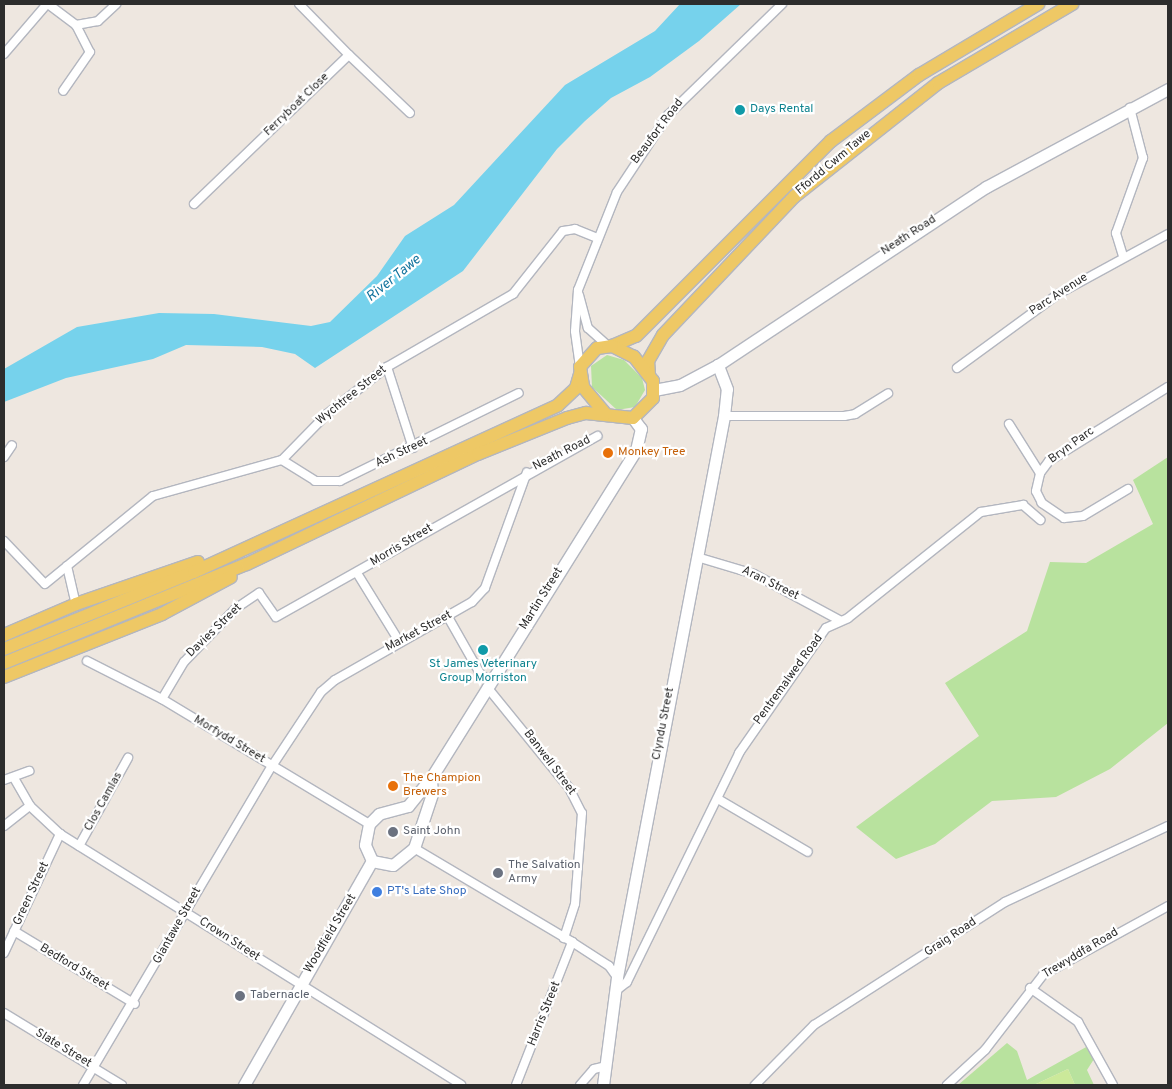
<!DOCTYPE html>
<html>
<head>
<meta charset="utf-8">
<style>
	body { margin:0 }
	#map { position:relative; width:1172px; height:1089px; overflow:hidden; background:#eee7e0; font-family:Overpass,sans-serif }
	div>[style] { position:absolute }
	.green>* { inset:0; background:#b8e29e }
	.pitch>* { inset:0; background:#cbe99a }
	.water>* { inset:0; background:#76d2ec }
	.roads { filter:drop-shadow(1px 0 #b3b6bf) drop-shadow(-1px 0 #b3b6bf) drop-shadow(0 1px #b3b6bf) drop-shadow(0 -1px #b3b6bf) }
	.street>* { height:8px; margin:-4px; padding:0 4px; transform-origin:4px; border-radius:4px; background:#fff }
	.secondary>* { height:11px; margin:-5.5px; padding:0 5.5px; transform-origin:5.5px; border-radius:5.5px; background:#fff }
	.primary>* { height:12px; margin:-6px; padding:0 6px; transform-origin:6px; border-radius:6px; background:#eec865 }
	.dots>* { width:14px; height:14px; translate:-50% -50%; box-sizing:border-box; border:2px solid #fff; border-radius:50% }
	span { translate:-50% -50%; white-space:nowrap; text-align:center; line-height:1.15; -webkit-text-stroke:4.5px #fff; paint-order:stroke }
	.street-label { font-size:12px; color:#2d2d2d }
	.culture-label { font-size:12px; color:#0d838f }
	.left { translate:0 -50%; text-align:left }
	.food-label { font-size:12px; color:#c56008 }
	.worship-label { font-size:12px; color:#5b616d }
	.shop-label { font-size:12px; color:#366cbe }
	.water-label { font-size:14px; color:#11729c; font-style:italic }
	.frame { position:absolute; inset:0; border:5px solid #2d2d2d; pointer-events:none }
</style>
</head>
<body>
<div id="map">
	<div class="green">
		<i style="clip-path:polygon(607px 355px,624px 360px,642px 378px,645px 390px,635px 407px,617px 410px,592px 387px,591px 366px)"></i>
		<i style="clip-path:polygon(1168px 457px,1168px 723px,1110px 769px,1056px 797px,992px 801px,935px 844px,896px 859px,856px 827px,979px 736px,945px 683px,1027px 631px,1050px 562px,1086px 563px,1153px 524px,1133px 480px)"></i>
		<i style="clip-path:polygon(1007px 1043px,1017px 1051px,1027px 1080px,1088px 1046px,1094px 1059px,1087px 1070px,1094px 1085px,1075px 1085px,1068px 1069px,1034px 1085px,958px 1085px)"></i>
	</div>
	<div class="pitch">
		<i style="clip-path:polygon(1068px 1069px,1075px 1085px,1034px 1085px)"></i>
	</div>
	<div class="water">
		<i style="clip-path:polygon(680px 4px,741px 4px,699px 41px,650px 77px,611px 98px,585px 121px,557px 149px,463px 271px,315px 368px,295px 354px,262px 347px,186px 345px,153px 359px,66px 378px,4px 402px,4px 369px,77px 327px,159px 313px,214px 314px,311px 326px,330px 322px,377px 276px,405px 236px,454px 205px,565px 85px,655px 31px)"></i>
	</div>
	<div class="roads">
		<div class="street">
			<i style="left:48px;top:4px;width:35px;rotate:37deg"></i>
			<i style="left:76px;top:25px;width:30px;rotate:63deg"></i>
			<i style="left:90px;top:52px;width:47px;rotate:124.7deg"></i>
			<i style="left:76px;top:25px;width:22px;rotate:-10deg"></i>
			<i style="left:98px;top:21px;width:25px;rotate:-43deg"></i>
			<i style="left:4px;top:54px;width:66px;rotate:-49.3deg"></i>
			<i style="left:349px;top:55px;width:84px;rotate:43.6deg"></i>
			<i style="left:194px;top:204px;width:215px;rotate:-43.9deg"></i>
			<i style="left:349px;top:55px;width:71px;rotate:-134.4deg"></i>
			<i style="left:1123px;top:256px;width:24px;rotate:-107deg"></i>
			<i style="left:1116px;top:233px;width:80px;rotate:-70.2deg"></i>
			<i style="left:1143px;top:158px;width:52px;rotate:-104.6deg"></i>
			<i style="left:579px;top:295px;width:34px;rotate:75deg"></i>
			<i style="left:588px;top:328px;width:27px;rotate:42deg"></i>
			<i style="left:387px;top:367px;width:85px;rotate:72.2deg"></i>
			<i style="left:580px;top:367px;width:36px;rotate:-98deg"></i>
			<i style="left:575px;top:331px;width:41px;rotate:-85.8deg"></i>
			<i style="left:578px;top:290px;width:105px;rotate:-68.3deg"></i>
			<i style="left:617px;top:192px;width:92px;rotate:-56.5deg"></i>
			<i style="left:668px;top:115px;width:159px;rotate:-44.2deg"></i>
			<i style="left:957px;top:368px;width:125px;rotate:-36.2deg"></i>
			<i style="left:1058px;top:294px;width:125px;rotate:-28.6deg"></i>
			<i style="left:724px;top:416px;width:120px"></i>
			<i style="left:844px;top:416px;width:11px;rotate:-10deg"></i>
			<i style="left:855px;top:414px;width:39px;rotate:-32deg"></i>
			<i style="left:1009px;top:424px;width:58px;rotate:57.7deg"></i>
			<i style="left:4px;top:457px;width:14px;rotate:-56deg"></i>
			<i style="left:282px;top:460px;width:39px;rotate:32deg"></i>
			<i style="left:315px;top:481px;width:25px"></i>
			<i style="left:340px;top:481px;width:199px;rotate:-26.2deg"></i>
			<i style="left:1128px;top:489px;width:52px;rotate:149deg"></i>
			<i style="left:1083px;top:516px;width:19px;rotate:174deg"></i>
			<i style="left:1064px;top:518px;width:27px;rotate:-146deg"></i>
			<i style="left:1042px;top:503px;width:13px;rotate:-117deg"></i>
			<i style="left:1036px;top:491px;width:18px;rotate:-77deg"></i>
			<i style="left:1040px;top:473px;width:15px;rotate:-53deg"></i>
			<i style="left:1049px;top:461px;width:140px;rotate:-31.9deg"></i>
			<i style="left:4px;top:541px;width:59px;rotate:46.4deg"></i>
			<i style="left:45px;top:584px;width:139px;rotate:-39.2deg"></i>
			<i style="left:153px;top:496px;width:134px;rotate:-15.6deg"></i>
			<i style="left:282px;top:460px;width:64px;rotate:-45.6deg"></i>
			<i style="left:327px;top:414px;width:76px;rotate:-38.1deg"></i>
			<i style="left:387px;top:367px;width:146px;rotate:-30.1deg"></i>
			<i style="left:513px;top:294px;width:80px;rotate:-51.6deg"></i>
			<i style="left:563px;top:231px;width:12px;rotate:-9deg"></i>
			<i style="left:575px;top:229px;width:24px;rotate:22deg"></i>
			<i style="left:697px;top:557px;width:59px;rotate:16.6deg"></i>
			<i style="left:754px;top:574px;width:97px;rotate:28.4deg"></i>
			<i style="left:67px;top:566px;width:39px;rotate:77deg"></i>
			<i style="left:357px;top:573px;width:80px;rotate:58.3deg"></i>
			<i style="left:448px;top:617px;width:67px;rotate:60.4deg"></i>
			<i style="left:481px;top:675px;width:12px;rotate:31deg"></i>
			<i style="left:87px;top:661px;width:84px;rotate:26.9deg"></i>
			<i style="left:162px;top:699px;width:242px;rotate:31.1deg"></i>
			<i style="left:487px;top:687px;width:130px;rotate:50.9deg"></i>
			<i style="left:569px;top:788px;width:28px;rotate:63deg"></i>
			<i style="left:582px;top:813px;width:91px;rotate:94.4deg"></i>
			<i style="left:575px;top:904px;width:36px;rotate:108deg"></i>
			<i style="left:162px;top:699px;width:43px;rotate:-59.3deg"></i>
			<i style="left:184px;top:662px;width:74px;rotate:-46.1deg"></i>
			<i style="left:235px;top:609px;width:29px;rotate:-34deg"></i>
			<i style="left:259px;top:593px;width:29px;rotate:55deg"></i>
			<i style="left:276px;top:617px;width:369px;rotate:-29.4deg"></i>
			<i style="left:14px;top:778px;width:32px;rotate:60deg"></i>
			<i style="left:30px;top:806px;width:41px;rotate:43deg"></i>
			<i style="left:60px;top:834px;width:473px;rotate:32deg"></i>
			<i style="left:4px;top:780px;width:27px;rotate:-20deg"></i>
			<i style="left:718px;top:799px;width:104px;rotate:30.5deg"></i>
			<i style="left:4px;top:826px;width:33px;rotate:-38deg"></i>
			<i style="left:79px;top:846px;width:101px;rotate:-60.9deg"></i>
			<i style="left:414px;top:848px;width:184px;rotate:30.7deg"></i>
			<i style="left:572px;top:942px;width:44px;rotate:33deg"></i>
			<i style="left:609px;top:966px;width:14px;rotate:54deg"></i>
			<i style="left:14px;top:931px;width:141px;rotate:31.1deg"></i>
			<i style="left:4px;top:953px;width:132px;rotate:-64.8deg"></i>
			<i style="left:1030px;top:988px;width:59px;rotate:35.3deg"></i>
			<i style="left:1078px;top:1022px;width:72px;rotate:60.9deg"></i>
			<i style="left:618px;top:989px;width:11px;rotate:-38deg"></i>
			<i style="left:627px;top:982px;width:255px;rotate:-63.9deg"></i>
			<i style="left:739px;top:753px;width:152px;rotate:-55.2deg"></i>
			<i style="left:826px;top:628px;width:24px;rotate:-24deg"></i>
			<i style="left:848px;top:618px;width:170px;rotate:-38.6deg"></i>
			<i style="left:981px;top:512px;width:43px;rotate:-9.5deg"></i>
			<i style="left:1023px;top:505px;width:23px;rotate:41deg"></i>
			<i style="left:4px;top:1013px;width:138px;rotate:31.4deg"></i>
			<i style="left:83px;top:1085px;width:371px;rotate:-59.4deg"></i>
			<i style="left:272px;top:766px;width:89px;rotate:-56.5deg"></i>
			<i style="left:321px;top:692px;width:18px;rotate:-41deg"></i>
			<i style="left:335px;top:680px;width:158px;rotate:-29.7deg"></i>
			<i style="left:472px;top:602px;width:19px;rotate:-47deg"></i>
			<i style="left:485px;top:588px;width:123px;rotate:-70.1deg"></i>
			<i style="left:516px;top:1085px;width:154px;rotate:-68.6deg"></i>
			<i style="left:580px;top:1085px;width:21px;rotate:-49deg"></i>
			<i style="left:594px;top:1069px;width:12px;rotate:-14deg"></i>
			<i style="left:755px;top:1085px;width:84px;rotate:-45.5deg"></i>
			<i style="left:814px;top:1025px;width:227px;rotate:-32.8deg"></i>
			<i style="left:1005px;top:902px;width:180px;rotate:-25deg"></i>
			<i style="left:947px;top:1085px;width:52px;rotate:-42.6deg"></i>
			<i style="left:985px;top:1050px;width:95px;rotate:-52.3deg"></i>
			<i style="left:1043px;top:975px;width:143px;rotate:-28.9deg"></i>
		</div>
		<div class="secondary">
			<i style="left:654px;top:390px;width:26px;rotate:-11deg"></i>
			<i style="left:680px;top:385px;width:43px;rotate:-27.8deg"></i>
			<i style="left:718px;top:365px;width:322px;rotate:-33.6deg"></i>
			<i style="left:986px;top:187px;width:207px;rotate:-28.3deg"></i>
			<i style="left:408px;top:806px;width:36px;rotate:-51deg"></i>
			<i style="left:431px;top:778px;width:387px;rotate:-58deg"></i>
			<i style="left:636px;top:450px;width:22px;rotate:-77deg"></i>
			<i style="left:641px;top:429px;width:14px;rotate:-126deg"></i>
			<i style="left:408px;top:806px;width:30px;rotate:165deg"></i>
			<i style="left:379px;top:814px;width:14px;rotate:135deg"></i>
			<i style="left:369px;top:824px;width:21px;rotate:101deg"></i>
			<i style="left:365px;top:845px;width:17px;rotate:66deg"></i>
			<i style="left:372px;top:861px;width:21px;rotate:11deg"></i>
			<i style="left:393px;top:865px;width:27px;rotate:-39deg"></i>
			<i style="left:414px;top:848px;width:57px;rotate:-71.6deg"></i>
			<i style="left:432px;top:794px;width:16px;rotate:-94deg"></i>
			<i style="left:244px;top:1085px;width:258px;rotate:-60.3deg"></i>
			<i style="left:603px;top:1085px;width:109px;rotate:-82.6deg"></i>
			<i style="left:617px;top:977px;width:571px;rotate:-79.2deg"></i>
			<i style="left:724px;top:416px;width:27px;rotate:-84deg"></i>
			<i style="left:727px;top:389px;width:26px;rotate:-111deg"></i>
		</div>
		<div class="primary">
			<i style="left:612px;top:346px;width:26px;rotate:-23deg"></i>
			<i style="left:636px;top:336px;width:276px;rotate:-45deg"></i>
			<i style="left:831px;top:141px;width:110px;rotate:-36.9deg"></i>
			<i style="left:919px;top:75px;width:139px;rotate:-30.8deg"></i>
			<i style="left:649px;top:375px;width:14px;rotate:-94deg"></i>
			<i style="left:648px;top:361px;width:30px;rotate:-60deg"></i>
			<i style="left:663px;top:335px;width:192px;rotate:-46.5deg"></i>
			<i style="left:795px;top:196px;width:182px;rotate:-38.3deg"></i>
			<i style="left:938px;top:83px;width:156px;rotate:-30.5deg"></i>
			<i style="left:4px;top:635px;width:78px;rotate:-23.3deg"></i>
			<i style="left:76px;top:604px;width:129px;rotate:-19deg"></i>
			<i style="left:4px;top:649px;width:205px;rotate:-22.1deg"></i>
			<i style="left:194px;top:572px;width:400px;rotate:-24.6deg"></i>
			<i style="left:558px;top:405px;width:25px;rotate:-43deg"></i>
			<i style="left:576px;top:388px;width:15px;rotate:-74deg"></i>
			<i style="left:4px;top:663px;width:262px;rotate:-22.2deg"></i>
			<i style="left:247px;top:564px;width:256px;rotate:-25.5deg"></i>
			<i style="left:478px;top:454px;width:96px;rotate:-22deg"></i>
			<i style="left:567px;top:418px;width:20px;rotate:-15deg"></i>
			<i style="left:586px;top:413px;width:47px;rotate:6.1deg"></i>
			<i style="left:633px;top:418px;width:28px;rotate:-45deg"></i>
			<i style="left:653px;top:398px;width:17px;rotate:-90deg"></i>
			<i style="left:653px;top:381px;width:31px;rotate:-128deg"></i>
			<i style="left:634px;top:357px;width:25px;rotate:-153deg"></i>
			<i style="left:612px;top:346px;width:15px;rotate:172deg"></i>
			<i style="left:597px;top:348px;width:25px;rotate:132deg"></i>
			<i style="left:580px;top:367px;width:20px;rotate:81deg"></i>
			<i style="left:583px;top:387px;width:35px;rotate:50deg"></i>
			<i style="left:4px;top:677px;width:170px;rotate:-21.7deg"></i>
			<i style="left:162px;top:614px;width:78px;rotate:-28.2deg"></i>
		</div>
	</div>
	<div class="dots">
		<i style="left:740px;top:110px;background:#0f9aa8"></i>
		<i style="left:608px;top:453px;background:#e8710a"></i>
		<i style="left:483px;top:650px;background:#0f9aa8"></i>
		<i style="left:393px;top:786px;background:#e8710a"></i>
		<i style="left:393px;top:832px;background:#6b7280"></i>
		<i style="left:498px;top:873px;background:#6b7280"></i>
		<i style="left:377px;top:892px;background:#3f7fe0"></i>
		<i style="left:240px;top:996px;background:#6b7280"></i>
	</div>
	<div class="street-label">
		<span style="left:297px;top:105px;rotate:-44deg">Ferryboat Close</span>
		<span style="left:658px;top:132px;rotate:-53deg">Beaufort Road</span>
		<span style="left:834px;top:163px;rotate:-40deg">Ffordd Cwm Tawe</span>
		<span style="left:909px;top:236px;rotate:-33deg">Neath Road</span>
		<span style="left:1059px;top:295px;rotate:-33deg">Parc Avenue</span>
		<span style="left:352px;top:396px;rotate:-39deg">Wychtree Street</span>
		<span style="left:1072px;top:446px;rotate:-36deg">Bryn Parc</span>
		<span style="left:402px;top:453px;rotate:-25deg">Ash Street</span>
		<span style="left:562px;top:454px;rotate:-27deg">Neath Road</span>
		<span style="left:402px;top:546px;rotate:-31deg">Morris Street</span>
		<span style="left:770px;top:584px;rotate:26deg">Aran Street</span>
		<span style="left:542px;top:599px;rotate:-58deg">Martin Street</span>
		<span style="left:215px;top:631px;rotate:-44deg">Davies Street</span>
		<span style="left:419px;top:632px;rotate:-28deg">Market Street</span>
		<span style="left:789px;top:680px;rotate:-54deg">Pentremalwed Road</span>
		<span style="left:664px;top:724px;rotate:-79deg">Clyndu Street</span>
		<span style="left:229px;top:740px;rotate:31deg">Morfydd Street</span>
		<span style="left:549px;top:763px;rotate:53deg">Banwell Street</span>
		<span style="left:104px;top:802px;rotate:-61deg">Clos Camlas</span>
		<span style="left:32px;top:894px;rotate:-65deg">Green Street</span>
		<span style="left:178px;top:926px;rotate:-61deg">Glantawe Street</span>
		<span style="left:331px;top:934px;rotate:-59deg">Woodfield Street</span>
		<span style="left:951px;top:938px;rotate:-34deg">Graig Road</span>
		<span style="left:229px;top:940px;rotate:33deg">Crown Street</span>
		<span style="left:1081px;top:954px;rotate:-31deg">Trewyddfa Road</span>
		<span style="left:74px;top:968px;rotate:31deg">Bedford Street</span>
		<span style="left:545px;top:1014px;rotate:-68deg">Harris Street</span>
		<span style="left:63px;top:1049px;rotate:31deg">Slate Street</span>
	</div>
	<div class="culture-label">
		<span class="left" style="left:750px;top:110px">Days Rental</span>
		<span style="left:483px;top:672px">St James Veterinary<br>Group Morriston</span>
	</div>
	<div class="food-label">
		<span class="left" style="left:618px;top:453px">Monkey Tree</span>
		<span class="left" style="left:403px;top:786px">The Champion<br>Brewers</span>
	</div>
	<div class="worship-label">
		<span class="left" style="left:403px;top:832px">Saint John</span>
		<span class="left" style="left:508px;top:873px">The Salvation<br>Army</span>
		<span class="left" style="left:250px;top:996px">Tabernacle</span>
	</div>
	<div class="shop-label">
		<span class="left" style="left:387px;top:892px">PT's Late Shop</span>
	</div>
	<div class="water-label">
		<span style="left:394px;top:279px;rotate:-39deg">River Tawe</span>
	</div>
	<div class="frame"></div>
</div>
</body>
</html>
